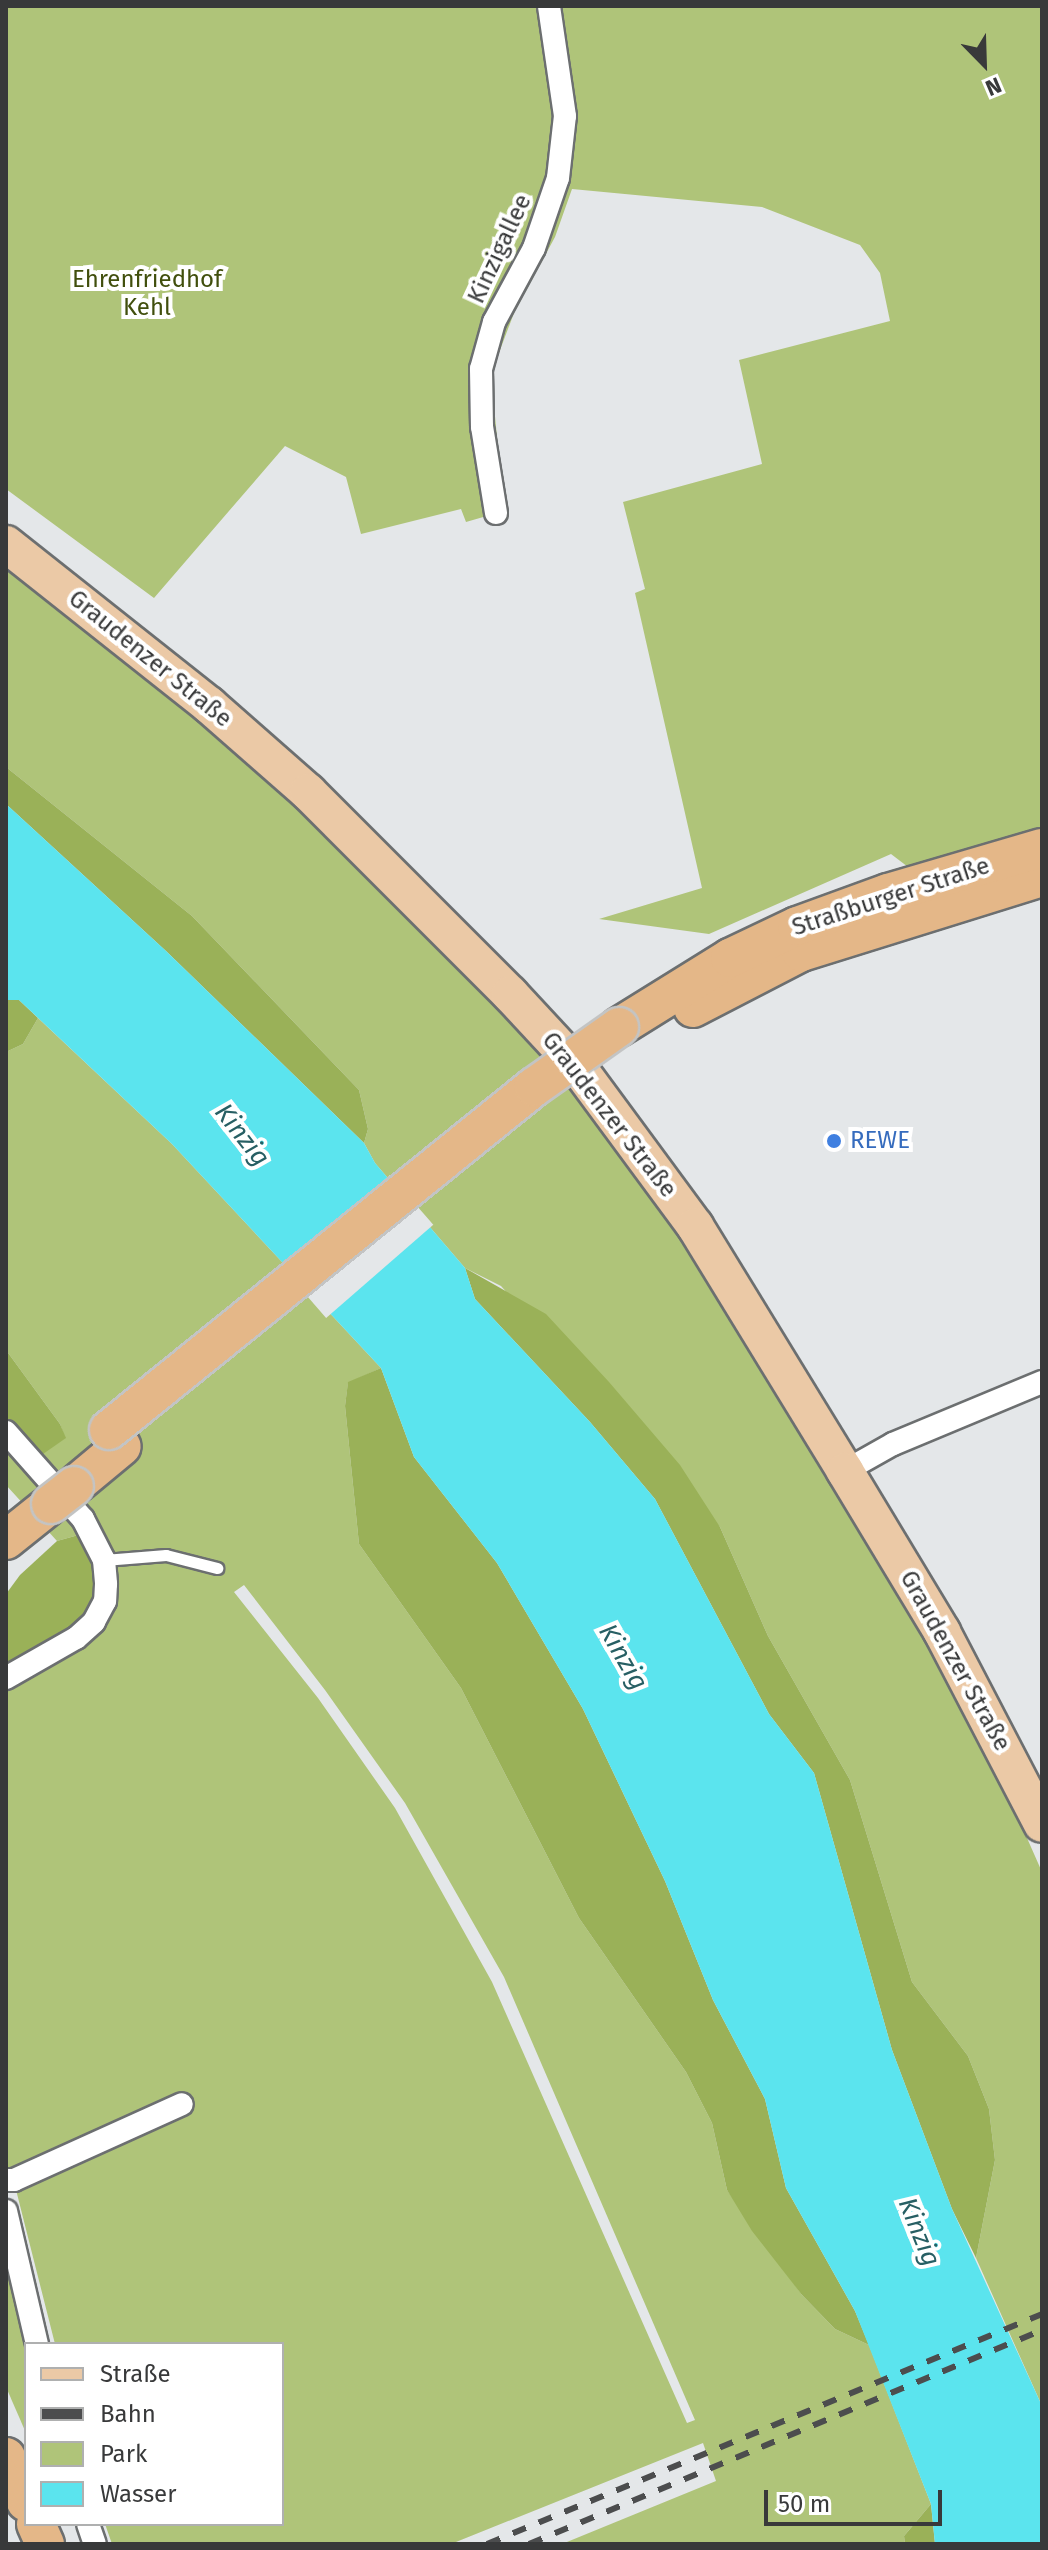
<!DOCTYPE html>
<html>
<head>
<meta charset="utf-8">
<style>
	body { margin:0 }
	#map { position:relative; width:1048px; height:2550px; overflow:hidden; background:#e4e7e9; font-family:"Fira Sans",sans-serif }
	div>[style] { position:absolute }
	.green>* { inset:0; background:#afc479 }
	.forest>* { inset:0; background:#9ab158 }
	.water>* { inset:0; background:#5be4ee }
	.pier>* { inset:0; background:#e4e7e9; transform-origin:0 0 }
	.roads { filter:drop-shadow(2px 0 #6c6f70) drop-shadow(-2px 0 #6c6f70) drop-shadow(0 2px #6c6f70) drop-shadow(0 -2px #6c6f70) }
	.service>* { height:11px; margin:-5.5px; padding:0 5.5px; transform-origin:5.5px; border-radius:5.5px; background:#fff }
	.minor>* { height:22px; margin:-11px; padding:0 11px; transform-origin:11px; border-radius:11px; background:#fff }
	.primary>* { height:36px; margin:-18px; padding:0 18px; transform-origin:18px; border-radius:18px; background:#ebc9a6 }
	.trunk>* { height:38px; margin:-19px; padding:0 19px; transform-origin:19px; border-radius:19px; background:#e4b788 }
	.rail>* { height:6px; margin-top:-3px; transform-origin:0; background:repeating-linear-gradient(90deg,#4c4d4e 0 14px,transparent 0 28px) }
	.bridges { filter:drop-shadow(2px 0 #c3c4c4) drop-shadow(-2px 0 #c3c4c4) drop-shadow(0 2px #c3c4c4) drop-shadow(0 -2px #c3c4c4) }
	.trunk-bridge>* { height:38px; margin:-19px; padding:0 19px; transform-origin:19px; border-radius:19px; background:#e4b788 }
	.dots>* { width:22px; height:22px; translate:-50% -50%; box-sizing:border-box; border:4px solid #fff; border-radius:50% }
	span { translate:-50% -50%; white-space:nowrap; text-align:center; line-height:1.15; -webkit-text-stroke:8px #fff; paint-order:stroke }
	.street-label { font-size:24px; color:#38393a }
	.park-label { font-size:24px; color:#414f0d }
	.shop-label { font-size:24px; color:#366cbe }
	.left { translate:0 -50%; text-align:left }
	.water-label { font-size:26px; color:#275f64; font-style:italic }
	.frame { position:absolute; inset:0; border:8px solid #38393a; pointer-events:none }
	.legend { position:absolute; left:24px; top:2342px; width:260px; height:184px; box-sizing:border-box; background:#fff; border:2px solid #afb0b0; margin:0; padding:10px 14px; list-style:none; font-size:24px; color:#38393a }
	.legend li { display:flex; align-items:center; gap:16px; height:40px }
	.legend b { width:40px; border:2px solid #afb0b0 }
	.north { position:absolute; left:944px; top:24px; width:80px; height:80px; -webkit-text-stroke:6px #fff; paint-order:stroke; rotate:157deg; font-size:22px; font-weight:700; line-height:32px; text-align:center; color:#38393a }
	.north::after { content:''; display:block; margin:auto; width:28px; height:36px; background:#38393a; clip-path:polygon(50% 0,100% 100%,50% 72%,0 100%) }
	.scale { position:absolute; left:764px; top:2490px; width:178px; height:36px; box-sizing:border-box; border:4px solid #38393a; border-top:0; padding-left:10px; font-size:24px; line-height:28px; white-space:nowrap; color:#38393a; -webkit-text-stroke:6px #fff; paint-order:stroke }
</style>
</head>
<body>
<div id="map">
	<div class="green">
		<i style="clip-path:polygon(6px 6px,1042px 6px,1042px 827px,912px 870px,891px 854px,709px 934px,599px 919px,702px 888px,635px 593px,645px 589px,623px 502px,762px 464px,739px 360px,890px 321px,880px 273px,860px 245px,762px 207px,572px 189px,555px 237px,514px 313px,491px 374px,504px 511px,466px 522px,461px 509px,361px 534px,346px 477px,285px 446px,154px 598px,6px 489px)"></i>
		<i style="clip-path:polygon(6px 566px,249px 759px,528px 1028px,680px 1233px,802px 1422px,1033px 1828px,1027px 1838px,1042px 1872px,1042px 2406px,976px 2258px,995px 2160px,989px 2109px,968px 2056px,912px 1982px,850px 1780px,768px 1636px,720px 1527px,501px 1286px,465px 1268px,375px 1163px,364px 1143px,368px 1129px,359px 1090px,192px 916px,6px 767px)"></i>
		<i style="clip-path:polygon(evenodd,38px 1018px,172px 1144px,381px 1368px,348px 1383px,345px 1406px,359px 1544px,461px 1688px,579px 1918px,686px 2072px,712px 2123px,727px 2190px,802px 2295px,835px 2329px,869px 2345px,931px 2504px,904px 2536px,905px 2544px,562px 2544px,716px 2481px,703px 2443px,451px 2544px,112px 2544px,105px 2524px,282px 2524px,282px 2344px,55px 2344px,12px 2174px,6px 2169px,6px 1690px,90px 1640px,78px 1623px,82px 1534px,57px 1541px,6px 1485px,6px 1421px,42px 1453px,65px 1438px,60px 1424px,6px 1350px,6px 1052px,23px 1044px,38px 1018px,244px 1585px,325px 1690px,405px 1803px,504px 1977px,695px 2420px,687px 2423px,492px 1982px,395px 1808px,318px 1698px,234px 1592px,244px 1585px)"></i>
		<i style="clip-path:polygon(6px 2258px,26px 2355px,26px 2433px,6px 2387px)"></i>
	</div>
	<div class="forest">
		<i style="clip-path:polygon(6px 767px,192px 916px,359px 1090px,368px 1129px,364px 1143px,166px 951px,6px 804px)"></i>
		<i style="clip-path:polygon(6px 1000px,19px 1000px,38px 1018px,23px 1044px,6px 1052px)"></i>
		<i style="clip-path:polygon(465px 1268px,546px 1314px,609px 1382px,680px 1465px,720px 1527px,768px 1636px,850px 1780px,912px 1982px,968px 2056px,989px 2109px,995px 2160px,976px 2258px,952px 2209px,892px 2050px,814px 1773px,769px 1714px,655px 1499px,590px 1422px,475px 1299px)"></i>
		<i style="clip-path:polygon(6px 1350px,60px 1424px,66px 1438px,43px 1454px,6px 1421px)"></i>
		<i style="clip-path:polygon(381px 1368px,414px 1457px,497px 1563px,583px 1709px,665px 1881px,713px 2000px,765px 2099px,786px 2188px,855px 2311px,869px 2345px,835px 2329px,802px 2295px,752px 2231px,727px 2190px,712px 2123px,686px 2072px,579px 1918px,461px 1688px,359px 1544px,345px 1406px,348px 1382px)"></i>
		<i style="clip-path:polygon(82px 1534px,96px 1581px,89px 1610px,78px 1623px,13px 1665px,6px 1660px,6px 1594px,20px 1575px,57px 1541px)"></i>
		<i style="clip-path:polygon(931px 2504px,935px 2544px,905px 2544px,904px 2536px)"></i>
	</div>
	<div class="water">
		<i style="clip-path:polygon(6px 804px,166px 951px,364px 1143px,375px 1163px,465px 1268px,475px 1299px,590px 1422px,655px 1499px,769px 1714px,814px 1773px,892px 2050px,952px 2209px,1042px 2406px,1042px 2544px,935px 2544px,931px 2504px,855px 2311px,786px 2188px,765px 2099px,713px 2000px,665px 1881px,583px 1709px,497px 1563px,414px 1457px,381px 1368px,172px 1144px,19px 1000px,6px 1000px)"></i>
	</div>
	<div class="pier">
		<i style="left:390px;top:1175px;width:66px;height:142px;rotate:49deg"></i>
	</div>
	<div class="roads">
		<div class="service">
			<i style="left:104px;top:1560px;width:62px;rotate:-4.6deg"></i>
			<i style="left:166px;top:1555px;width:53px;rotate:14.3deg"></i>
		</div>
		<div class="minor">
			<i style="left:496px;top:513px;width:87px;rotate:-99.2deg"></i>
			<i style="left:482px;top:427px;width:58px;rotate:-91deg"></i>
			<i style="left:481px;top:369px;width:49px;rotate:-74.5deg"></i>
			<i style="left:494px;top:322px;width:84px;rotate:-61.6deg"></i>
			<i style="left:534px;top:248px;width:74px;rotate:-71.1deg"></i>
			<i style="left:558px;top:178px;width:62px;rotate:-83.6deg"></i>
			<i style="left:565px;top:116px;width:111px;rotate:-98.3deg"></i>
			<i style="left:6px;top:1432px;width:116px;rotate:48.5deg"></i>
			<i style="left:83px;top:1519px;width:46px;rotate:62.9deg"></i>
			<i style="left:104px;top:1560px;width:24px;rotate:85deg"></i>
			<i style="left:106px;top:1584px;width:17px;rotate:93deg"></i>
			<i style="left:105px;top:1601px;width:24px;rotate:118deg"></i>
			<i style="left:94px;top:1622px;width:24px;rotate:138deg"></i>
			<i style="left:76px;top:1638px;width:81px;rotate:150.3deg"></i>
			<i style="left:845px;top:1471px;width:55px;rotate:-29.4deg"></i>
			<i style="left:893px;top:1444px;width:161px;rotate:-22.6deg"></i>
			<i style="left:6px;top:2180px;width:8px"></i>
			<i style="left:14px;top:2180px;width:184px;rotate:-24.3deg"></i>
			<i style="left:6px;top:2211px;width:137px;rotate:76.9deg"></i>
			<i style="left:88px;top:2524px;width:21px;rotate:71deg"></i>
		</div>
		<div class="primary">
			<i style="left:6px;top:544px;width:259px;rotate:38.4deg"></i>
			<i style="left:209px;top:705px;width:132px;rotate:41.3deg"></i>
			<i style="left:308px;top:792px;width:286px;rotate:45deg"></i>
			<i style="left:510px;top:994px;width:98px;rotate:47.1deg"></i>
			<i style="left:577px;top:1066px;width:199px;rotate:53.6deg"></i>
			<i style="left:695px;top:1226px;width:287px;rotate:58.5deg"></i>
			<i style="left:845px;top:1471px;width:188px;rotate:58.9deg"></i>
			<i style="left:942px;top:1632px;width:216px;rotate:62.5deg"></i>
		</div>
		<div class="trunk">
			<i style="left:693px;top:1008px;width:122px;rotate:-27.4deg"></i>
			<i style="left:801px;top:952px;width:252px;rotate:-17.3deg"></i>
			<i style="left:619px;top:1027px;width:131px;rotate:-31.9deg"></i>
			<i style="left:730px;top:958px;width:74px;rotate:-25.5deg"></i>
			<i style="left:797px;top:926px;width:97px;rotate:-19.9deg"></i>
			<i style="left:888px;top:893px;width:160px;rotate:-16.3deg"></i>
			<i style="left:74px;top:1486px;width:62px;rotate:-39.8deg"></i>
			<i style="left:6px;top:1540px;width:58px;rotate:-38.7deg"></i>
			<i style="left:6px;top:2457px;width:49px;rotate:66deg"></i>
			<i style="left:36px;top:2524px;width:22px;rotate:66deg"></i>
		</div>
	</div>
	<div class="rail">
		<i style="left:487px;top:2544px;width:601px;rotate:-22.51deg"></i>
		<i style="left:529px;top:2544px;width:556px;rotate:-22.64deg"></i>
	</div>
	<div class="bridges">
		<div class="trunk-bridge">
			<i style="left:109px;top:1430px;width:546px;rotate:-38.91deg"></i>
			<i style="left:534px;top:1087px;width:104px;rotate:-35.2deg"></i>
			<i style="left:51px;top:1504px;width:29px;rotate:-38deg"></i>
		</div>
	</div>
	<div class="dots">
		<i style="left:834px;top:1141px;background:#3f7fe0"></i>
	</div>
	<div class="street-label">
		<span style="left:500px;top:249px;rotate:-65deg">Kinzigallee</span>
		<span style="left:150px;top:659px;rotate:39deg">Graudenzer Straße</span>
		<span style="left:891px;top:897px;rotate:-18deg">Straßburger Straße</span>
		<span style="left:609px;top:1115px;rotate:52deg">Graudenzer Straße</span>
		<span style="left:955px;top:1661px;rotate:61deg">Graudenzer Straße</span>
	</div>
	<div class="park-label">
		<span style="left:147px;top:294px">Ehrenfriedhof<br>Kehl</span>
	</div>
	<div class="shop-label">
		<span class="left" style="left:850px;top:1141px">REWE</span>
	</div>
	<div class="water-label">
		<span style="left:242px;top:1135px;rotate:52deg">Kinzig</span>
		<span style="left:623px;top:1657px;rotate:60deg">Kinzig</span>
		<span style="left:919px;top:2232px;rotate:68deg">Kinzig</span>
	</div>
	<div class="frame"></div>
	<ul class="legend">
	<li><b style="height:10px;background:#ebc9a6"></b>Straße</li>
	<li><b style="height:10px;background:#4c4d4e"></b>Bahn</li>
	<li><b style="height:22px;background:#afc479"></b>Park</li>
	<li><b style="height:22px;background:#5be4ee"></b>Wasser</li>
	</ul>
	<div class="north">N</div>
	<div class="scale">50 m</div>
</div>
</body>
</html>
